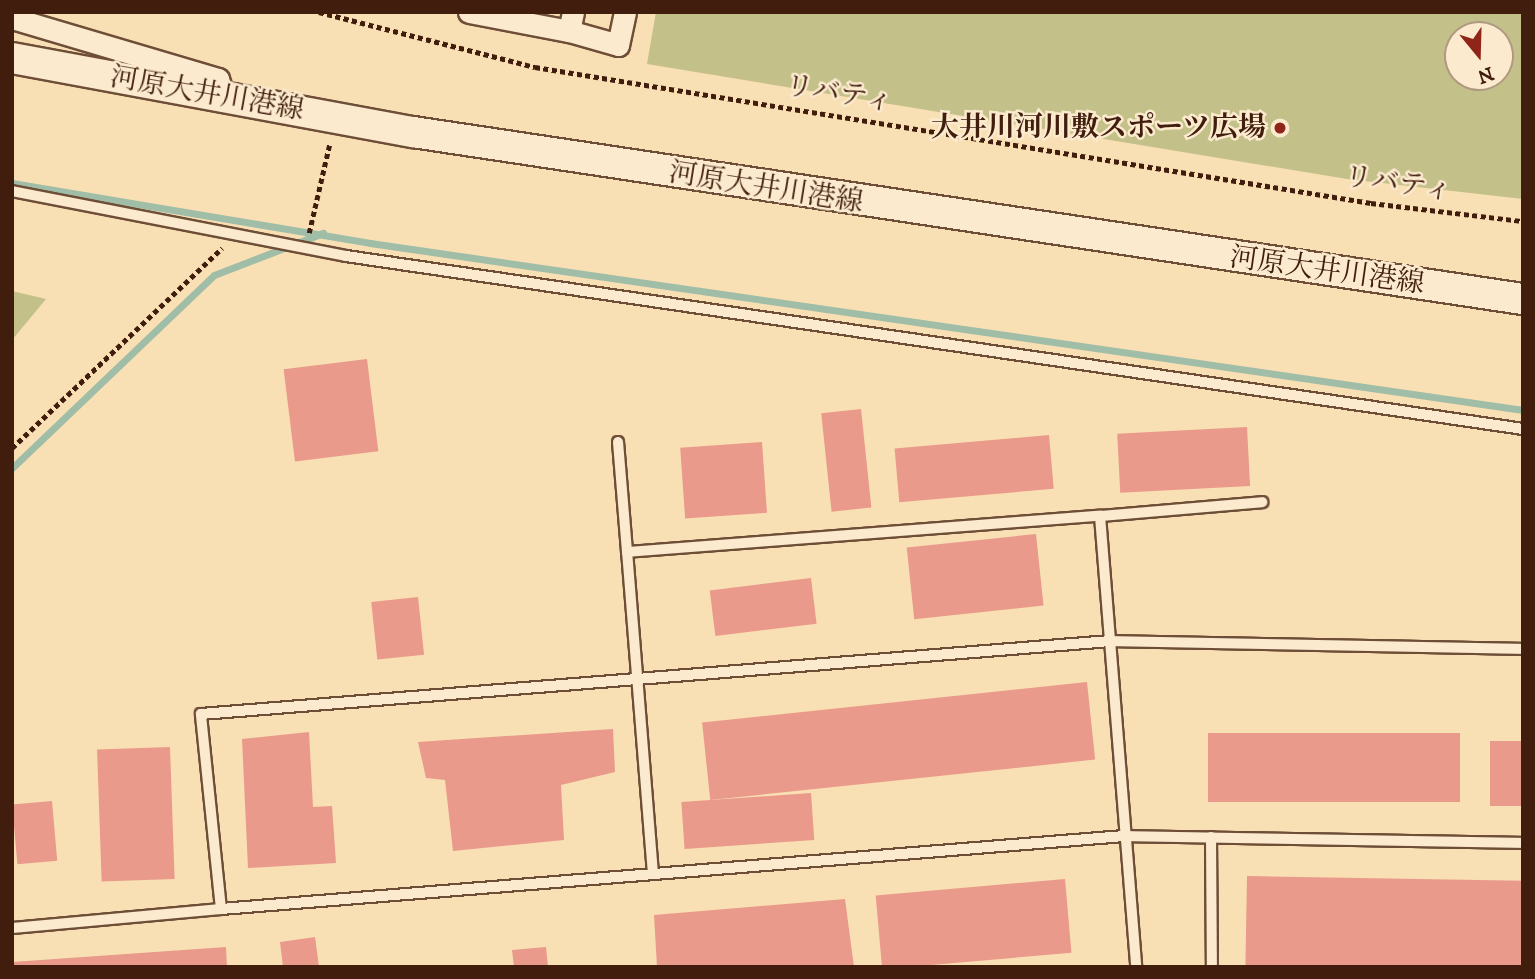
<!DOCTYPE html>
<html>
<head>
<meta charset="utf-8">
<style>
	body { margin:0 }
	#map { position:relative; width:1535px; height:979px; overflow:hidden; background:#f9dfb4; font-family:"IM FELL DW Pica","Noto Serif JP",serif }
	div>[style] { position:absolute }
	.green>* { inset:0; background:#c3c089 }
	.stream>* { height:7px; margin:-3.5px; padding:0 3.5px; transform-origin:3.5px; border-radius:3.5px; background:#9fbda7 }
	.building>* { inset:0; background:#ea9a8a; transform-origin:0 0 }
	.path>* { height:4.5px; margin-top:-2.25px; transform-origin:0; background:repeating-linear-gradient(90deg,#401d0d 0 5px,transparent 0 8.5px) }
	.roads { filter:drop-shadow(2px 0 #6e4e37) drop-shadow(-2px 0 #6e4e37) drop-shadow(0 2px #6e4e37) drop-shadow(0 -2px #6e4e37) }
	.lane>* { height:10px; margin:-5px; padding:0 5px; transform-origin:5px; border-radius:5px; background:#fbeace }
	.street>* { height:21px; margin:-10.5px; padding:0 10.5px; transform-origin:10.5px; border-radius:10.5px; background:#fbeace }
	.secondary>* { height:30px; margin:-15px; padding:0 15px; transform-origin:15px; border-radius:15px; background:#fbeace }
	.dots>* { width:19px; height:19px; translate:-50% -50%; box-sizing:border-box; border:4px solid #fbeace; border-radius:50% }
	span { translate:-50% -50%; white-space:nowrap; text-align:center; line-height:1.15; -webkit-text-stroke:5px #fbeace; paint-order:stroke }
	.street-label { font-size:28px; color:#401d0d }
	.poi-label { font-size:28px; color:#401d0d; font-weight:700 }
	.right { translate:-100% -50%; text-align:right }
	.frame { position:absolute; inset:0; border:14px solid #401d0d; pointer-events:none }
	.north { position:absolute; left:1444px; top:21px; width:70px; height:70px; box-sizing:border-box; background:#fbeace; border:2px solid #b09881; border-radius:50%; rotate:161deg; font-size:19px; font-weight:700; line-height:28px; text-align:center; color:#401d0d }
	.north::after { content:''; display:block; margin:auto; width:24px; height:32px; background:#8f2418; clip-path:polygon(50% 0,100% 100%,50% 72%,0 100%) }
</style>
</head>
<body>
<div id="map">
	<div class="green">
		<i style="clip-path:polygon(evenodd,656px 12px,1523px 12px,1523px 199px,1347px 179px,647px 64px,656px 12px,1458px 35px,1500px 35px,1500px 77px,1458px 77px,1458px 35px)"></i>
		<i style="clip-path:polygon(12px 291px,46px 299px,12px 340px)"></i>
	</div>
	<div class="stream">
		<i style="left:12px;top:183px;width:363px;rotate:9.5deg"></i>
		<i style="left:370px;top:243px;width:1165px;rotate:8.24deg"></i>
		<i style="left:12px;top:468px;width:279px;rotate:-43.7deg"></i>
		<i style="left:214px;top:275px;width:117px;rotate:-21.1deg"></i>
	</div>
	<div class="building">
		<i style="left:367px;top:359px;width:93px;height:84px;rotate:83deg"></i>
		<i style="left:861px;top:409px;width:99px;height:40px;rotate:84deg"></i>
		<i style="left:1247px;top:427px;width:59px;height:130px;rotate:87deg"></i>
		<i style="left:1049px;top:435px;width:54px;height:155px;rotate:85deg"></i>
		<i style="left:762px;top:442px;width:71px;height:82px;rotate:86deg"></i>
		<i style="left:1036px;top:534px;width:72px;height:130px;rotate:84deg"></i>
		<i style="left:811px;top:578px;width:46px;height:102px;rotate:83deg"></i>
		<i style="left:418px;top:597px;width:58px;height:47px;rotate:84deg"></i>
		<i style="left:1087px;top:682px;width:78px;height:387px;rotate:84deg"></i>
		<i style="clip-path:polygon(613px 729px,615px 772px,561px 785px,564px 840px,453px 851px,445px 780px,426px 778px,418px 742px)"></i>
		<i style="clip-path:polygon(309px 732px,313px 807px,332px 806px,336px 863px,248px 868px,242px 739px)"></i>
		<i style="left:1460px;top:733px;width:69px;height:252px;rotate:90deg"></i>
		<i style="left:1490px;top:741px;width:33px;height:65px"></i>
		<i style="left:170px;top:747px;width:132px;height:73px;rotate:88deg"></i>
		<i style="left:811px;top:793px;width:47px;height:130px;rotate:86deg"></i>
		<i style="left:52px;top:801px;width:60px;height:40px;rotate:85deg"></i>
		<i style="left:1247px;top:876px;width:276px;height:89px;rotate:1deg"></i>
		<i style="left:1065px;top:879px;width:74px;height:190px;rotate:85deg"></i>
		<i style="clip-path:polygon(845px 899px,854px 967px,657px 967px,654px 915px)"></i>
		<i style="clip-path:polygon(315px 937px,319px 967px,283px 967px,280px 942px)"></i>
		<i style="clip-path:polygon(226px 947px,227px 967px,12px 967px,12px 962px)"></i>
		<i style="clip-path:polygon(546px 947px,548px 967px,514px 967px,512px 950px)"></i>
	</div>
	<div class="path">
		<i style="left:319px;top:12px;width:223px;rotate:14.3deg"></i>
		<i style="left:535px;top:67px;width:847px;rotate:9.24deg"></i>
		<i style="left:1371px;top:203px;width:153px;rotate:6.8deg"></i>
		<i style="left:309px;top:233px;width:93px;rotate:-77deg"></i>
		<i style="left:12px;top:448px;width:290px;rotate:-43.6deg"></i>
	</div>
	<div class="roads">
		<div class="lane">
			<i style="left:12px;top:191px;width:340px;rotate:11deg"></i>
			<i style="left:346px;top:256px;width:1190px;rotate:8.36deg"></i>
			<i style="left:618px;top:442px;width:110px;rotate:85.3deg"></i>
			<i style="left:1100px;top:516px;width:163px;rotate:-4.9deg"></i>
			<i style="left:1211px;top:837px;width:130px;rotate:89.6deg"></i>
			<i style="left:653px;top:874px;width:323px;rotate:-94.6deg"></i>
			<i style="left:627px;top:552px;width:474px;rotate:-4.4deg"></i>
			<i style="left:1100px;top:516px;width:452px;rotate:85.4deg"></i>
			<i style="left:221px;top:909px;width:906px;rotate:-4.62deg"></i>
			<i style="left:1124px;top:836px;width:399px;rotate:1deg"></i>
			<i style="left:12px;top:928px;width:210px;rotate:-5.2deg"></i>
			<i style="left:221px;top:909px;width:196px;rotate:-95.9deg"></i>
			<i style="left:201px;top:714px;width:913px;rotate:-4.59deg"></i>
			<i style="left:1111px;top:641px;width:412px;rotate:1.1deg"></i>
		</div>
		<div class="street">
			<i style="left:469px;top:12px;width:102px;rotate:10.8deg"></i>
			<i style="left:569px;top:31px;width:19px;rotate:-78deg"></i>
			<i style="left:12px;top:18px;width:215px;rotate:16.5deg"></i>
			<i style="left:218px;top:79px;width:19px;rotate:72deg"></i>
			<i style="left:569px;top:31px;width:51px;rotate:15.9deg"></i>
			<i style="left:618px;top:45px;width:34px;rotate:-78deg"></i>
		</div>
		<div class="secondary">
			<i style="left:12px;top:58px;width:408px;rotate:10.5deg"></i>
			<i style="left:413px;top:132px;width:1122px;rotate:8.56deg"></i>
		</div>
	</div>
	<div class="dots">
		<i style="left:1280px;top:128px;background:#8f2418"></i>
	</div>
	<div class="street-label">
		<span style="left:207px;top:94px;rotate:10deg">河原大井川港線</span>
		<span style="left:839px;top:94px;rotate:9deg">リバティ</span>
		<span style="left:1398px;top:184px;rotate:8deg">リバティ</span>
		<span style="left:766px;top:188px;rotate:9deg">河原大井川港線</span>
		<span style="left:1327px;top:271px;rotate:8deg">河原大井川港線</span>
	</div>
	<div class="poi-label">
		<span class="right" style="left:1266px;top:128px">大井川河川敷スポーツ広場</span>
	</div>
	<div class="frame"></div>
	<div class="north">N</div>
</div>
</body>
</html>
